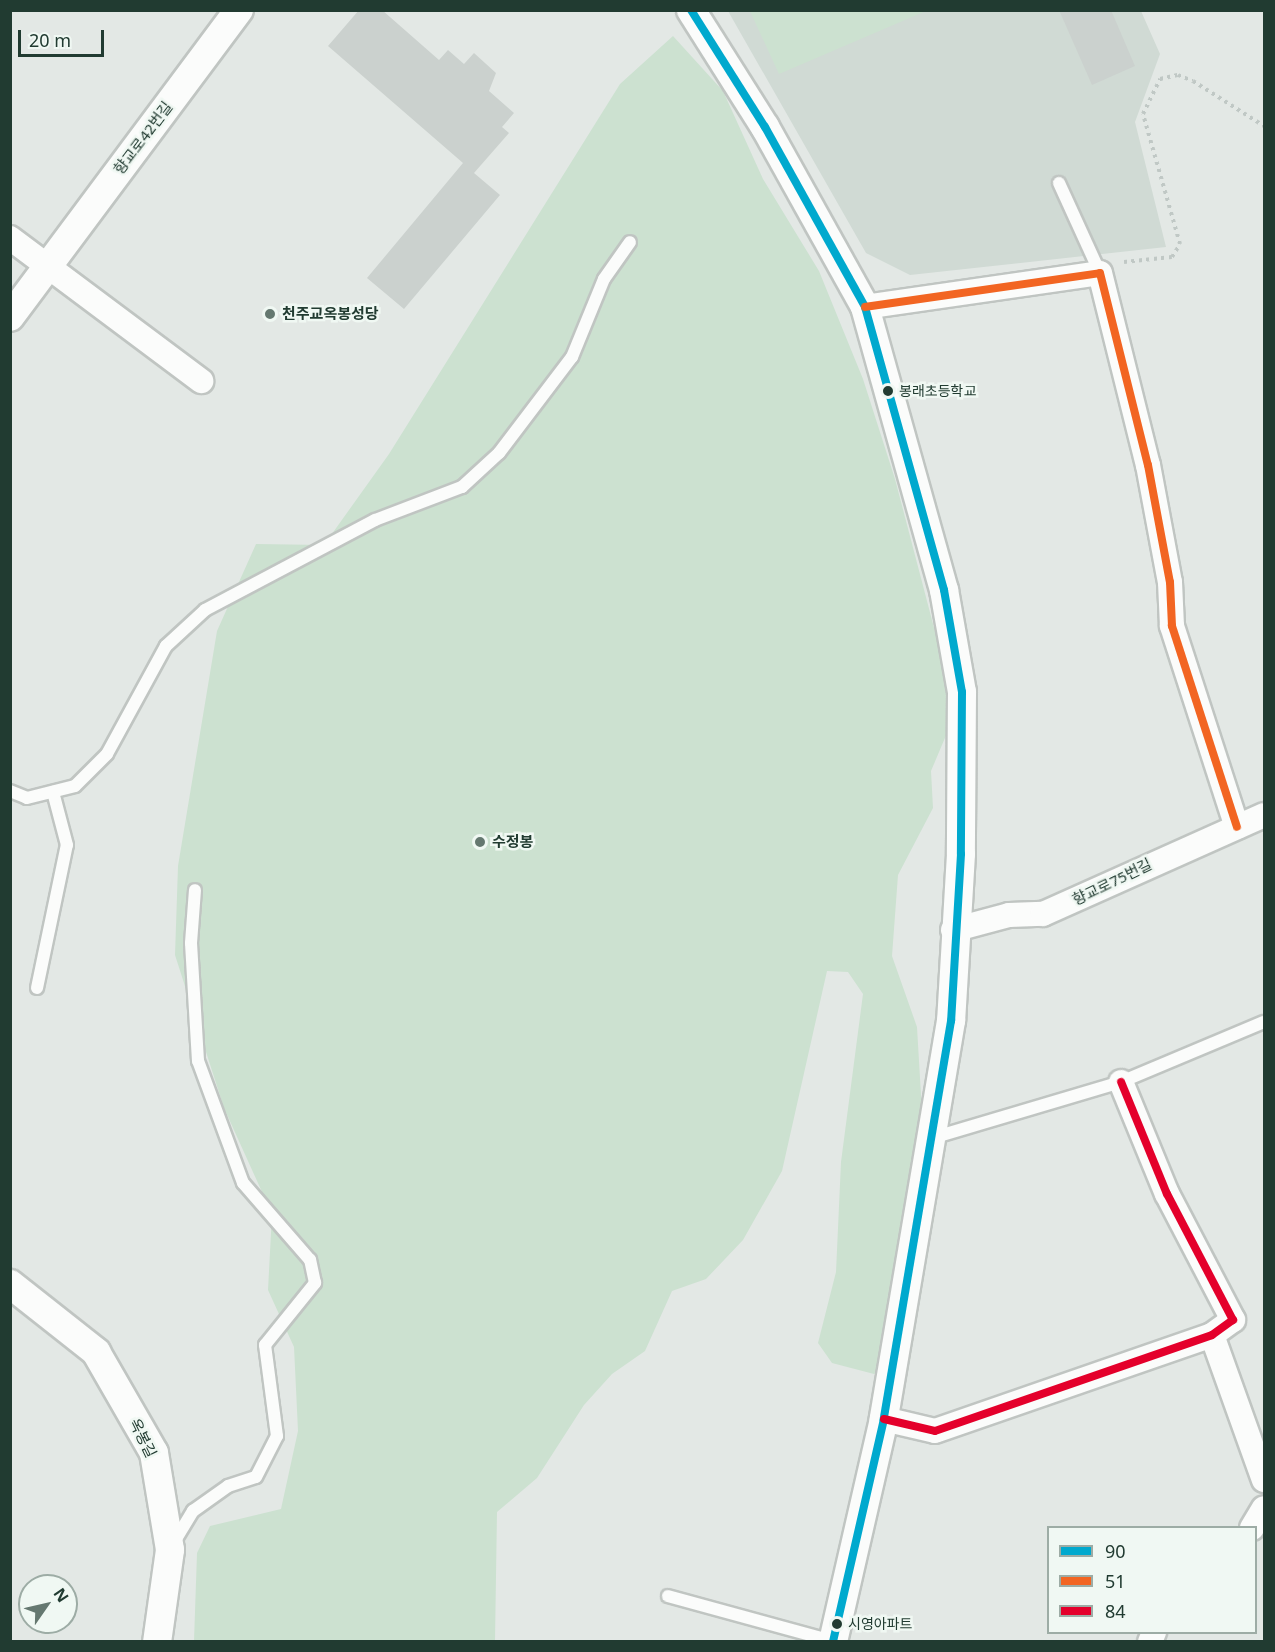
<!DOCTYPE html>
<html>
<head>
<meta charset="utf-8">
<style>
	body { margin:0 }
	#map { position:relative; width:1275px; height:1652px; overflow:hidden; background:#e3e8e5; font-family:"Noto Sans","Noto Sans KR",sans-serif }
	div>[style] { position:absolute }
	.built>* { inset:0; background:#d0dad4 }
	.green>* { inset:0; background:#cce1d0 }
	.building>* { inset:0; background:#cbd1ce }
	.path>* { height:4px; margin-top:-2px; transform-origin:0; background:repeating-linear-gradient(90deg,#c0c8c5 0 3px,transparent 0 7.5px) }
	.roads { filter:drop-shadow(2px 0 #c0c5c2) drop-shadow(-2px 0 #c0c5c2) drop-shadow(0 2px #c0c5c2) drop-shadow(0 -2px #c0c5c2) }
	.service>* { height:12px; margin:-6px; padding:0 6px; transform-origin:6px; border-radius:6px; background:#fbfcfb }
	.minor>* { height:24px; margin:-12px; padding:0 12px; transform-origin:12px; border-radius:12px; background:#fbfcfb }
	.tertiary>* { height:28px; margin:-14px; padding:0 14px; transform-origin:14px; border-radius:14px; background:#fbfcfb }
	.bus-1>* { height:8px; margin:-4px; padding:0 4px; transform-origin:4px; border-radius:4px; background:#00a9ce }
	.bus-2>* { height:8px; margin:-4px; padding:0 4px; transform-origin:4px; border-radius:4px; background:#f26522 }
	.bus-3>* { height:8px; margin:-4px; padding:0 4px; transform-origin:4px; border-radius:4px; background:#e4002b }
	.dots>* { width:16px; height:16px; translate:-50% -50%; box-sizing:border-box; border:3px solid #f0f8f3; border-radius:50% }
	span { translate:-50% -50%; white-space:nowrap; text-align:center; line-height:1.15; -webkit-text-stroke:5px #f0f8f3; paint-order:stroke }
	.bus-label { font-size:14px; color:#213b31 }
	.left { translate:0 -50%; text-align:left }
	.street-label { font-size:15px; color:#213b31 }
	.poi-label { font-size:15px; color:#213b31; font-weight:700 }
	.frame { position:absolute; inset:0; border:12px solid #213b31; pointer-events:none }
	.legend { position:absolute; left:1047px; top:1526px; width:210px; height:108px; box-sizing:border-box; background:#f0f8f3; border:2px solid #9daca5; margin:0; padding:8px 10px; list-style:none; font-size:18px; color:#213b31 }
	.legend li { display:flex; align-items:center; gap:12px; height:30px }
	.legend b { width:30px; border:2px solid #9daca5 }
	.north { position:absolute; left:18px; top:1574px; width:60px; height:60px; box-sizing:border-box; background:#f0f8f3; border:2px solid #9daca5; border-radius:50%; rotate:56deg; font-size:16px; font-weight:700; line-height:24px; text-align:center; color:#213b31 }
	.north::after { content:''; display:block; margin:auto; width:21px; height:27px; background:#657870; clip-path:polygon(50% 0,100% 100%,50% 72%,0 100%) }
	.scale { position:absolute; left:18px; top:30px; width:86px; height:27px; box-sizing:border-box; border:3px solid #213b31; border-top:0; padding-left:8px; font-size:18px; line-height:21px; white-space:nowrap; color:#213b31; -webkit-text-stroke:4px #f0f8f3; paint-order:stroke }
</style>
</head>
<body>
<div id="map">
	<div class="built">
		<i style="clip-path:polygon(728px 11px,1141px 11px,1160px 54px,1135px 122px,1166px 247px,910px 275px,866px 253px)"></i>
	</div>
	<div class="green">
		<i style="clip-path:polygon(750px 11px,926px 11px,779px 74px)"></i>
		<i style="clip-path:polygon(673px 36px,723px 91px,763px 179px,819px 271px,863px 379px,895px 479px,943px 662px,950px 726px,931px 771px,933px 808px,898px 875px,892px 956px,917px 1027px,922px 1112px,904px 1357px,874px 1374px,832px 1363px,818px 1343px,836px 1272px,841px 1162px,863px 994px,848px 972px,827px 971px,782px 1171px,743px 1240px,706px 1279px,672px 1291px,645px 1351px,612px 1374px,584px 1405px,537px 1478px,497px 1512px,495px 1641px,194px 1641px,197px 1553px,210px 1526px,281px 1509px,298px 1431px,294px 1347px,268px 1290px,272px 1214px,224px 1108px,175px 955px,178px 866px,217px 631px,256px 544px,324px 545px,389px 454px,620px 84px)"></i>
	</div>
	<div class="building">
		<i style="clip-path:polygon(359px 10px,382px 10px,439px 60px,448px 50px,464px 64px,474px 53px,496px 73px,489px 91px,514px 113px,502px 127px,509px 133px,474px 173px,500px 195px,404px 309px,367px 278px,463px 163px,328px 46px)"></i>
		<i style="clip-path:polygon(1059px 10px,1111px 10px,1135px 66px,1092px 85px)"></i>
	</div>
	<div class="path">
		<i style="left:1124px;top:262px;width:48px;rotate:-5.9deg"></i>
		<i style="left:1172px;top:257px;width:15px;rotate:-58deg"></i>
		<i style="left:1180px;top:244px;width:135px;rotate:-105.9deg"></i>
		<i style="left:1143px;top:114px;width:39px;rotate:-64deg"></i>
		<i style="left:1160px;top:79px;width:18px;rotate:-13deg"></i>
		<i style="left:1178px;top:75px;width:16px;rotate:22deg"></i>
		<i style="left:1193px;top:81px;width:84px;rotate:32.4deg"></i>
	</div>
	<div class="roads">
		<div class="service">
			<i style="left:1059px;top:183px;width:99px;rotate:65.5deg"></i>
			<i style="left:10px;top:791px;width:18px;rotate:22deg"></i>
			<i style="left:27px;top:798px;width:49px;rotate:-14deg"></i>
			<i style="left:75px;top:786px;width:45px;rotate:-45deg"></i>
			<i style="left:107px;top:754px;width:123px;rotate:-61.4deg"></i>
			<i style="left:166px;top:646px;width:53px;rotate:-42.7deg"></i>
			<i style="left:205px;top:610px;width:192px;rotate:-27.9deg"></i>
			<i style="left:375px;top:520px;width:93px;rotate:-20.8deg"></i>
			<i style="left:462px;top:487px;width:50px;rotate:-42.6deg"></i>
			<i style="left:499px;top:453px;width:121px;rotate:-52.8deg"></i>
			<i style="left:572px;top:357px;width:84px;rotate:-67.7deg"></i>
			<i style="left:604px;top:279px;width:45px;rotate:-54.9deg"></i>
			<i style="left:37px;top:988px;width:146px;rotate:-78.2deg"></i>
			<i style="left:67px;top:845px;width:55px;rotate:-104.8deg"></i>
			<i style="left:932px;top:1138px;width:197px;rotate:-16.5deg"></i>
			<i style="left:1121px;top:1082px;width:155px;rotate:-22.8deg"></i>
			<i style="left:173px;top:1544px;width:39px;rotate:-59deg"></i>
			<i style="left:193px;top:1511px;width:43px;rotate:-35.5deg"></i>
			<i style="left:228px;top:1486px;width:29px;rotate:-18deg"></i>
			<i style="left:256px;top:1477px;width:46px;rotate:-62.9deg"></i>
			<i style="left:277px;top:1436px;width:92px;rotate:-97.5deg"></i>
			<i style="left:265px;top:1345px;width:80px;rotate:-51.1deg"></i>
			<i style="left:315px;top:1283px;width:24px;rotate:-102deg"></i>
			<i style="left:310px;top:1260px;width:102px;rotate:-131deg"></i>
			<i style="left:243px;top:1183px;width:130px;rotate:-110.2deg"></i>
			<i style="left:198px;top:1061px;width:118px;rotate:-93.4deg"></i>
			<i style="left:191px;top:943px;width:53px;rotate:-85.7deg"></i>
			<i style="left:668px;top:1596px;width:171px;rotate:15.3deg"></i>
		</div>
		<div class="minor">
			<i style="left:10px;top:238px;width:239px;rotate:36.8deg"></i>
			<i style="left:865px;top:307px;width:237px;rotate:-8.2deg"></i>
			<i style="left:1100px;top:273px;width:198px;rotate:76deg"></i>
			<i style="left:1148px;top:465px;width:119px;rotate:79.4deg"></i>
			<i style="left:1170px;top:582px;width:44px;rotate:87.4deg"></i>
			<i style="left:1172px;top:626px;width:211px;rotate:72.1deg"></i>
			<i style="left:953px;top:930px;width:58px;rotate:-15deg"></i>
			<i style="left:1009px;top:915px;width:34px;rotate:-2deg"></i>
			<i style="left:1043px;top:914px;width:242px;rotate:-24.1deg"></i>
			<i style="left:1212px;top:1335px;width:154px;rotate:70.3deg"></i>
			<i style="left:884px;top:1419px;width:52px;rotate:13.2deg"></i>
			<i style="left:935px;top:1431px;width:293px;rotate:-19.1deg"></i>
			<i style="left:1212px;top:1335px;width:26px;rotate:-36deg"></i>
			<i style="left:1233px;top:1320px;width:142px;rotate:-117.6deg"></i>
			<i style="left:1167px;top:1194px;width:121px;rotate:-112.3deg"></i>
			<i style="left:1252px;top:1528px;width:23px;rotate:-59deg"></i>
			<i style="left:1150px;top:1642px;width:11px;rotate:-68deg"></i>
		</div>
		<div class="tertiary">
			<i style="left:691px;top:10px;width:138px;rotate:57.7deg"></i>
			<i style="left:765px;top:127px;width:206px;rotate:60.9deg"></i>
			<i style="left:865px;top:307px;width:294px;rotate:74.4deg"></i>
			<i style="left:944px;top:590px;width:104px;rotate:80deg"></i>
			<i style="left:962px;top:692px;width:162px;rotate:90.4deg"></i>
			<i style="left:961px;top:854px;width:167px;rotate:93.4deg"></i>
			<i style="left:951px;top:1021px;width:404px;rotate:99.6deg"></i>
			<i style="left:884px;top:1419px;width:229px;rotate:102.9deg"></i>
			<i style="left:10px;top:317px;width:383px;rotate:-53.3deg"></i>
			<i style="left:10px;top:1284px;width:110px;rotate:38.3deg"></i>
			<i style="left:96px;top:1352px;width:116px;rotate:60.1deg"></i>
			<i style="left:154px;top:1453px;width:98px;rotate:80.6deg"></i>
			<i style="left:170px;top:1550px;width:93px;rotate:98deg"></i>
		</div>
	</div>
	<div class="bus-1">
		<i style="left:691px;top:10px;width:138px;rotate:57.7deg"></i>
		<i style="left:765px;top:127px;width:206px;rotate:60.9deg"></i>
		<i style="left:865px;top:307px;width:294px;rotate:74.4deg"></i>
		<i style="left:944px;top:590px;width:104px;rotate:80deg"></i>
		<i style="left:962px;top:692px;width:162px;rotate:90.4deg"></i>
		<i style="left:961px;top:854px;width:167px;rotate:93.4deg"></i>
		<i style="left:951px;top:1021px;width:404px;rotate:99.6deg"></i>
		<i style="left:884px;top:1419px;width:229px;rotate:102.9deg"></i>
	</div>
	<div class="bus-2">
		<i style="left:865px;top:307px;width:237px;rotate:-8.2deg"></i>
		<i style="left:1100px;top:273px;width:198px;rotate:76deg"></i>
		<i style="left:1148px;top:465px;width:119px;rotate:79.4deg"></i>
		<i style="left:1170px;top:582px;width:44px;rotate:87.4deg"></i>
		<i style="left:1172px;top:626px;width:211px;rotate:72.1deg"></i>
	</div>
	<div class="bus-3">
		<i style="left:884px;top:1419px;width:52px;rotate:13.2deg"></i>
		<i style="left:935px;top:1431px;width:293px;rotate:-19.1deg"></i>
		<i style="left:1212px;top:1335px;width:26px;rotate:-36deg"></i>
		<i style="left:1233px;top:1320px;width:142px;rotate:-117.6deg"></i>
		<i style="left:1167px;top:1194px;width:121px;rotate:-112.3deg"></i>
	</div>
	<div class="dots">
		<i style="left:270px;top:314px;background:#657870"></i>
		<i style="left:888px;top:391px;background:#213b31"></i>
		<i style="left:480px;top:842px;background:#657870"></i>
		<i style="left:837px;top:1624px;background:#213b31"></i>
	</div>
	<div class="bus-label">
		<span class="left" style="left:899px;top:391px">봉래초등학교</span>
		<span class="left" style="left:848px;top:1624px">시영아파트</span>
	</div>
	<div class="street-label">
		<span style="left:143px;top:138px;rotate:-53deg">향교로42번길</span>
		<span style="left:1112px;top:882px;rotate:-26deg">향교로75번길</span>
		<span style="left:143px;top:1438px;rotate:64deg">옥봉길</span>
	</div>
	<div class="poi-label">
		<span class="left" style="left:282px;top:314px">천주교옥봉성당</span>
		<span class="left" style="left:492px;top:842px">수정봉</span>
	</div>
	<div class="frame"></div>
	<ul class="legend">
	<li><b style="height:8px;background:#00a9ce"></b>90</li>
	<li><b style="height:8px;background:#f26522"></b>51</li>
	<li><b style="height:8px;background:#e4002b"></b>84</li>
	</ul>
	<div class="north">N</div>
	<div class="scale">20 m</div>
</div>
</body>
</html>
